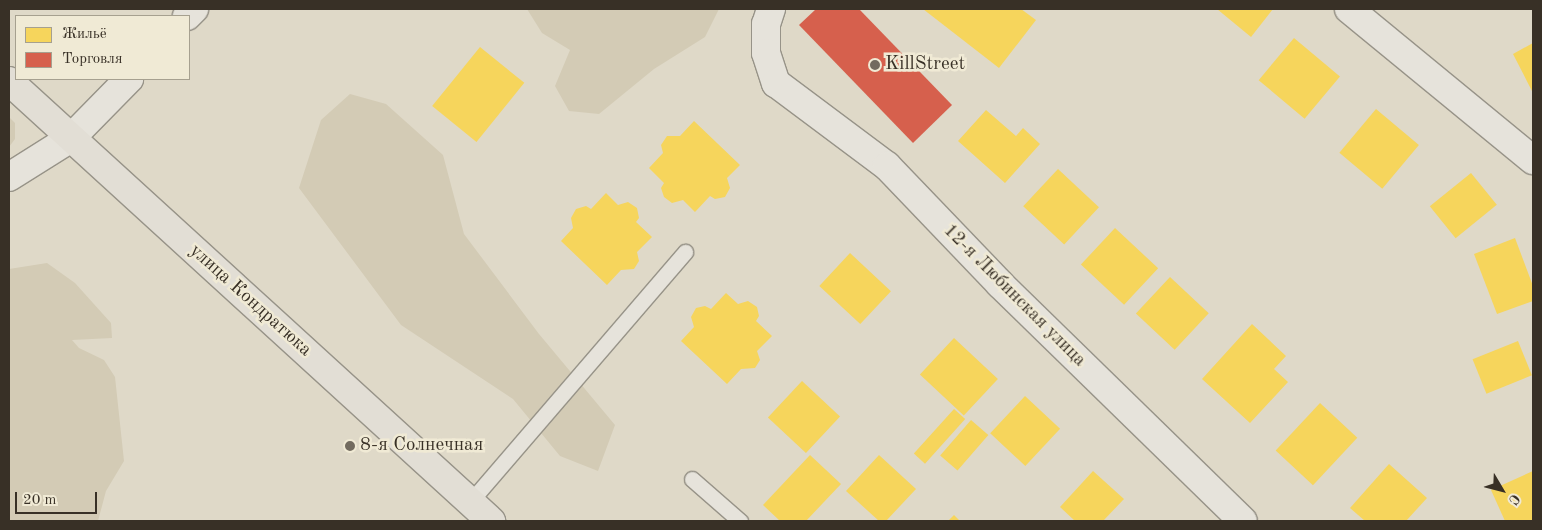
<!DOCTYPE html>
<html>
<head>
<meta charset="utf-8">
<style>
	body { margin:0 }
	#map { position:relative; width:1542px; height:530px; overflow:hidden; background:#dfd9c8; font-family:"Old Standard TT",serif }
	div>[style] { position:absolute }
	.green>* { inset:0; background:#d3cbb5 }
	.homes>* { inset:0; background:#f6d55c; transform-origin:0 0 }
	.shops>* { inset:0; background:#d6604d }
	.roads { filter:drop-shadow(1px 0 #979388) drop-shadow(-1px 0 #979388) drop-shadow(0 1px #979388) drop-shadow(0 -1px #979388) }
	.service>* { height:15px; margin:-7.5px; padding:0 7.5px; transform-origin:7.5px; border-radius:7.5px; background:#e6e3db }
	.minor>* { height:28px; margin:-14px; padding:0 14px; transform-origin:14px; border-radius:14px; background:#e6e3db }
	.primary>* { height:28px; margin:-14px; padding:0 14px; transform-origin:14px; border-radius:14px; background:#e2ded5 }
	.dots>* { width:14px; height:14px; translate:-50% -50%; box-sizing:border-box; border:2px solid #f0ead5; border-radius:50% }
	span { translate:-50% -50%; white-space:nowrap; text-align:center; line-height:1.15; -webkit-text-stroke:5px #f0ead5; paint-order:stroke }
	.poi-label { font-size:19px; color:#383026 }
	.left { translate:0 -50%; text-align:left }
	.street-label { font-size:19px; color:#383026 }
	.frame { position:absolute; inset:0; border:10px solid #383026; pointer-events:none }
	.legend { position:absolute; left:15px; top:15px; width:175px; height:65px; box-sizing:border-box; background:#f0ead5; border:1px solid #a6a08f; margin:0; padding:6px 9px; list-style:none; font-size:15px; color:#383026 }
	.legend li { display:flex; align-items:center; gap:10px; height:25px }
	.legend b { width:25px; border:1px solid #a6a08f }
	.north { position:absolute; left:1477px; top:465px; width:50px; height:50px; -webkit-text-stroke:4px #f0ead5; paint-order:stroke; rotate:127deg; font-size:14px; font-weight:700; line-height:20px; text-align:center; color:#383026 }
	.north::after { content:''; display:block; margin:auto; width:18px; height:22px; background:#383026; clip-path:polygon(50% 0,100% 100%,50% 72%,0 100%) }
	.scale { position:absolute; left:15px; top:492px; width:82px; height:22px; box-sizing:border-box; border:2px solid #383026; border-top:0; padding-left:6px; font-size:15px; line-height:18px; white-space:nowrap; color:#383026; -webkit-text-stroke:4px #f0ead5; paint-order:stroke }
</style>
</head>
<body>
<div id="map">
	<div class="green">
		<i style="clip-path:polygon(527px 9px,719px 9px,705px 37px,654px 69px,599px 114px,569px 111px,555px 86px,570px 50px,542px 33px)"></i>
		<i style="clip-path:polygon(350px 94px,386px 104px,443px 155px,464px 234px,539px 334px,615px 425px,598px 471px,560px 456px,513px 399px,401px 325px,299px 188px,321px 120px)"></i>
		<i style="clip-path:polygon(9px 117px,15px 123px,15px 139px,9px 147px)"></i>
		<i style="clip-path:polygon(47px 263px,75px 283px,111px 323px,112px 338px,72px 340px,79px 348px,104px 360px,115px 377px,124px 461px,106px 491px,98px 521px,9px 521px,9px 269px)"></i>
	</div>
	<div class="homes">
		<i style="clip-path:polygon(923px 9px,1021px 9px,1036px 20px,999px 68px)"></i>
		<i style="clip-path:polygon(1217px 9px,1273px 9px,1251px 37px)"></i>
		<i style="left:1294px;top:38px;width:60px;height:55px;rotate:40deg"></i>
		<i style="clip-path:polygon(1533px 43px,1533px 93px,1513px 54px)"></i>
		<i style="left:480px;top:47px;width:57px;height:76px;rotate:39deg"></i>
		<i style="left:1376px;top:109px;width:56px;height:57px;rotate:40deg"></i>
		<i style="clip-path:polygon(986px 110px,1016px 136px,1023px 128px,1040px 144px,1005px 183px,958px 141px)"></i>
		<i style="clip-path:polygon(694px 121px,740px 165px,727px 178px,730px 188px,725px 197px,715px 199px,710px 196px,695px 212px,683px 200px,672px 203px,664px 197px,661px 188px,664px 183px,649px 168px,663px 153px,661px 145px,667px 136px,680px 136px)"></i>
		<i style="left:1058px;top:169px;width:56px;height:51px;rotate:43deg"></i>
		<i style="left:1471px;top:173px;width:41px;height:53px;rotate:51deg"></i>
		<i style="clip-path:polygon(606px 193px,618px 205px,628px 202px,637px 208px,639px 218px,636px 222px,652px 237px,637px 252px,639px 261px,634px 269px,621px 270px,607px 285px,561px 241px,573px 228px,571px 218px,576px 209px,586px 206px,591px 209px)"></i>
		<i style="left:1115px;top:228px;width:59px;height:50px;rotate:43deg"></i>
		<i style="clip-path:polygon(1515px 238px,1533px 286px,1533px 301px,1497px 314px,1474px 254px)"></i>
		<i style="left:850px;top:253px;width:56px;height:45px;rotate:43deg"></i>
		<i style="left:1170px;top:277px;width:53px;height:50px;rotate:43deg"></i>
		<i style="clip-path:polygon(726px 293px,738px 304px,748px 301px,757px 307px,759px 316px,756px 321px,772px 336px,757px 351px,760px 360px,755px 368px,741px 369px,727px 384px,681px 341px,694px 327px,691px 317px,696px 308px,705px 306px,711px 309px)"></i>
		<i style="clip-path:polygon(1252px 324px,1286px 356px,1274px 369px,1288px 382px,1250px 423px,1202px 379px)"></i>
		<i style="left:954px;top:338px;width:60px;height:50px;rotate:43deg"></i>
		<i style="left:1518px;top:341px;width:37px;height:49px;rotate:68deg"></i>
		<i style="left:802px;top:381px;width:52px;height:50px;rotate:43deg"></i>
		<i style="left:1025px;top:396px;width:48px;height:51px;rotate:43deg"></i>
		<i style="left:1320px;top:403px;width:51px;height:65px;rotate:43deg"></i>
		<i style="left:954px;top:409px;width:15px;height:60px;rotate:42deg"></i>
		<i style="left:971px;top:420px;width:23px;height:47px;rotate:41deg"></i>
		<i style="clip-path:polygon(810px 455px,841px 484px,806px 521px,780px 521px,763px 505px)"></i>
		<i style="clip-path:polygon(879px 455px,916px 489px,886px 521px,879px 521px,846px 491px)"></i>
		<i style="clip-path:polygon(1389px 464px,1427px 498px,1406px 521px,1365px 521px,1350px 508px)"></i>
		<i style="clip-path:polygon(1093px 471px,1124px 499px,1103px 521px,1075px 521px,1060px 507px)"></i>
		<i style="clip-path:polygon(1533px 471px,1533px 521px,1505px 521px,1491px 490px)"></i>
		<i style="clip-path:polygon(954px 515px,960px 521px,948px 521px)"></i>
	</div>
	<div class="shops">
		<i style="clip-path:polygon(816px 9px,859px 9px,952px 105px,913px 143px,799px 25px)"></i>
	</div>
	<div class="roads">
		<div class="service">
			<i style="left:692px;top:479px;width:64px;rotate:41.2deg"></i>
			<i style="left:470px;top:502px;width:330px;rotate:-49.3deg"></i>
		</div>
		<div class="minor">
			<i style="left:771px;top:9px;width:16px;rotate:108deg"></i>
			<i style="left:766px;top:24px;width:29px;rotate:90deg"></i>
			<i style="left:766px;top:53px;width:32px;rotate:72deg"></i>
			<i style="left:776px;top:83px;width:139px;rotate:36.8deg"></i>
			<i style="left:887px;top:166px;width:163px;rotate:46.2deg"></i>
			<i style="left:1000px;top:284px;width:339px;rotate:44.3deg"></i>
			<i style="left:1349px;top:9px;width:238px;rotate:39.4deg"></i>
			<i style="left:187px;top:16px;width:10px;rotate:-45deg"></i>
			<i style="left:9px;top:177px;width:73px;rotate:-32.2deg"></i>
			<i style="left:71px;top:138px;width:83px;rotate:-45.5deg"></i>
		</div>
		<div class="primary">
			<i style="left:9px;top:81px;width:653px;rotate:42.39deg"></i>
		</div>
	</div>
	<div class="dots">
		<i style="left:875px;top:65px;background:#726b5f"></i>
		<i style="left:350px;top:446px;background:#726b5f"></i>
	</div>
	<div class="poi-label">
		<span class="left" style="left:885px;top:65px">KillStreet</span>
		<span class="left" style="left:360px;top:446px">8-я Солнечная</span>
	</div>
	<div class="street-label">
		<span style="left:1014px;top:296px;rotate:45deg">12-я Любинская улица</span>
		<span style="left:250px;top:301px;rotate:42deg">улица Кондратюка</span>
	</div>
	<div class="frame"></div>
	<ul class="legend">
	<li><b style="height:14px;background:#f6d55c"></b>Жильё</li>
	<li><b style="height:14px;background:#d6604d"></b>Торговля</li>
	</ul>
	<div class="north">С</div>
	<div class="scale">20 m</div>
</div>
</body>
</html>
